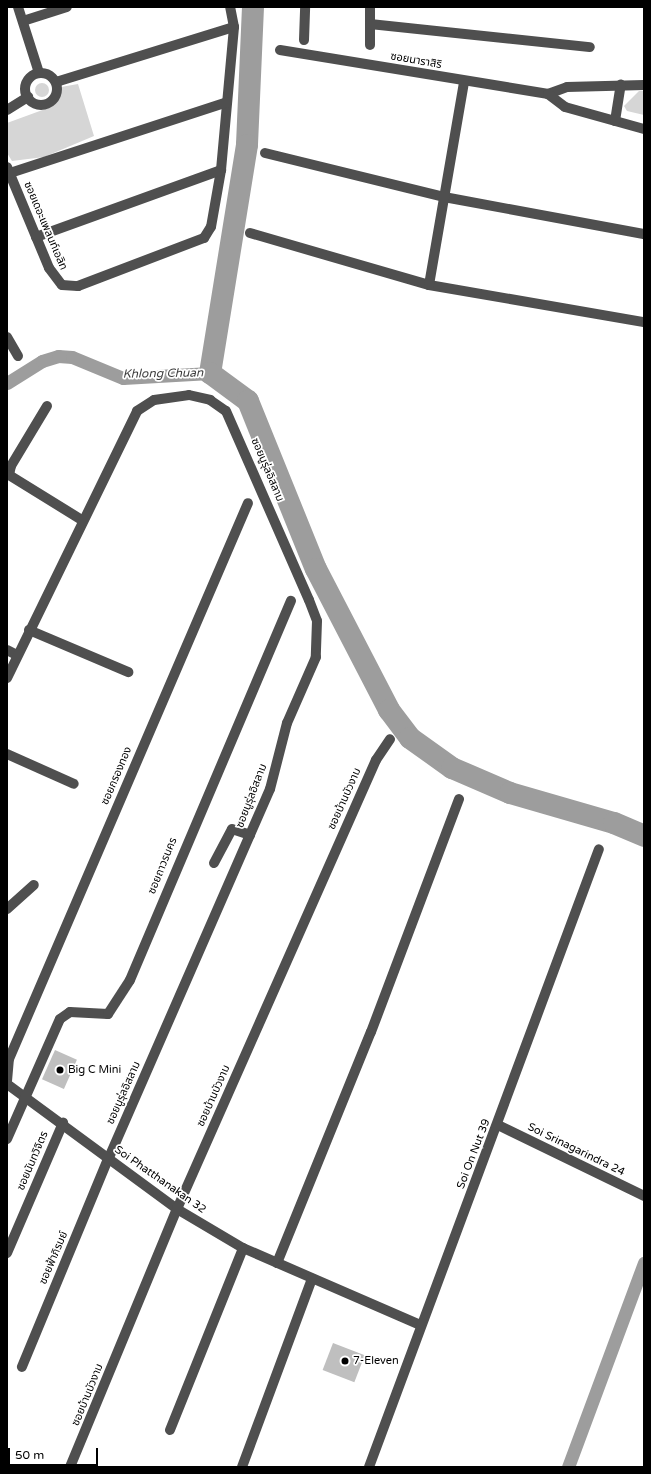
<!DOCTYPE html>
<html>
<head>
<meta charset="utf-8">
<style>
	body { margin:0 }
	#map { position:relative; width:651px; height:1474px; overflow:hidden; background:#fff; font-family:"Varela Round","Noto Sans Thai",sans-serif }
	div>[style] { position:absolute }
	.green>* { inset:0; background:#d6d6d6 }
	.round { border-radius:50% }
	.canal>* { height:13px; margin:-6.5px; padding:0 6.5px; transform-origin:6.5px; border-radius:6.5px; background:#9d9d9d }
	.river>* { height:22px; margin:-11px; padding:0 11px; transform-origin:11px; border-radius:11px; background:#9d9d9d }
	.building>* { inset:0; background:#bfbfbf; transform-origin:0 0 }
	.minor>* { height:10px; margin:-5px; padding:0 5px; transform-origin:5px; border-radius:5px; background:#4f4f4f }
	.minor>.ring { margin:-5px; padding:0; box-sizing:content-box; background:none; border:10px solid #4f4f4f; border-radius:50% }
	.dots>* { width:11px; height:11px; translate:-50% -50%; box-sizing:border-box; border:2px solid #fff; border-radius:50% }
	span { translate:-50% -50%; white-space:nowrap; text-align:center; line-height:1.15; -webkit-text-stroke:3.5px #fff; paint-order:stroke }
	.street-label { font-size:11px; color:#000 }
	.poi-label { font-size:11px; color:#000 }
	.left { translate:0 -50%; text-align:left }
	.water-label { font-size:12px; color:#3e3e3e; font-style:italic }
	.frame { position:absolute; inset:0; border:8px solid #000; pointer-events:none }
	.scale { position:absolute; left:8px; top:1448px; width:90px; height:18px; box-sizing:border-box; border:2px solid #000; border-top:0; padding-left:5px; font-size:12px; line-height:14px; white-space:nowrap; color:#000; -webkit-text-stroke:3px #fff; paint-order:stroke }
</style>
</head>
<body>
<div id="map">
	<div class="green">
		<i class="round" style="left:35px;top:83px;width:14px;height:14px"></i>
		<i style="clip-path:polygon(78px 84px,94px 136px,44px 157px,12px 161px,7px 153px,7px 123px,48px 108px,59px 96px,61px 87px)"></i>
		<i style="clip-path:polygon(639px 91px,644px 91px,644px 115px,627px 111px,624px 106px)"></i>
	</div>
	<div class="canal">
		<i style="left:7px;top:383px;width:41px;rotate:-32.2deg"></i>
		<i style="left:42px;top:361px;width:17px;rotate:-17deg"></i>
		<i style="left:58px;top:356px;width:14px;rotate:4deg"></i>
		<i style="left:72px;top:357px;width:55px;rotate:22.4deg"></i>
		<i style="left:123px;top:378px;width:87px;rotate:-3.3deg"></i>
		<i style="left:568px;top:1467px;width:218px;rotate:-69.6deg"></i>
	</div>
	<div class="river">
		<i style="left:253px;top:7px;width:138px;rotate:92.5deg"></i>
		<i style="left:247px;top:145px;width:231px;rotate:99.2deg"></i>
		<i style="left:210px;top:373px;width:47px;rotate:36.4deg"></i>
		<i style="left:248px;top:401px;width:181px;rotate:68deg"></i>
		<i style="left:316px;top:569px;width:159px;rotate:62.6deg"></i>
		<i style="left:389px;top:710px;width:35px;rotate:53deg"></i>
		<i style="left:410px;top:738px;width:52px;rotate:35.5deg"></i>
		<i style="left:452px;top:768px;width:63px;rotate:23.3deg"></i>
		<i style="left:510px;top:793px;width:108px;rotate:16.1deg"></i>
		<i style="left:614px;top:823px;width:33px;rotate:23deg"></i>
	</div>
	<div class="building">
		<i style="left:55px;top:1050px;width:24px;height:32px;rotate:24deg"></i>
		<i style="left:333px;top:1343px;width:34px;height:29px;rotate:21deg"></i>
	</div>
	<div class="minor">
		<i style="left:18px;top:7px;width:69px;rotate:72.3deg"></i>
		<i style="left:370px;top:7px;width:38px;rotate:90deg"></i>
		<i style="left:23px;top:21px;width:46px;rotate:-17.7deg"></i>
		<i style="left:370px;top:24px;width:221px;rotate:6deg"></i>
		<i style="left:304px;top:40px;width:33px;rotate:-88deg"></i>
		<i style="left:280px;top:50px;width:272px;rotate:9.3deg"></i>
		<i style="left:548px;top:94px;width:20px;rotate:-20deg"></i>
		<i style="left:567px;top:87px;width:77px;rotate:-1.5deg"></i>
		<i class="ring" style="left:25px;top:73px;width:22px;height:22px"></i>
		<i style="left:56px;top:82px;width:186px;rotate:-17.2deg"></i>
		<i style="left:548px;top:94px;width:21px;rotate:37deg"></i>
		<i style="left:565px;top:107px;width:82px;rotate:15.6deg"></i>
		<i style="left:7px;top:110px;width:25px;rotate:-32deg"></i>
		<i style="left:615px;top:121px;width:37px;rotate:-81deg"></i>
		<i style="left:265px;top:153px;width:184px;rotate:13.8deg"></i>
		<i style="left:444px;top:197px;width:203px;rotate:10.5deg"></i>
		<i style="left:7px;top:167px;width:109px;rotate:67.4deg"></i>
		<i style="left:49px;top:268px;width:21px;rotate:53deg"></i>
		<i style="left:62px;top:285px;width:16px;rotate:4deg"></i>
		<i style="left:78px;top:286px;width:135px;rotate:-20.9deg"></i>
		<i style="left:204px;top:238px;width:13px;rotate:-58deg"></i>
		<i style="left:211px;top:227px;width:58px;rotate:-80deg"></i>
		<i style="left:221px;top:170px;width:144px;rotate:-84.8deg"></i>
		<i style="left:234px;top:27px;width:20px;rotate:-101deg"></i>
		<i style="left:10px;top:173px;width:228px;rotate:-18.1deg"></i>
		<i style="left:250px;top:233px;width:186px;rotate:16.2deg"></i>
		<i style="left:429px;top:285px;width:218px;rotate:9.8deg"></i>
		<i style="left:36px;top:237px;width:197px;rotate:-19.9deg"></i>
		<i style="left:429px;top:285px;width:206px;rotate:-80.2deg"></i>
		<i style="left:7px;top:337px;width:22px;rotate:60deg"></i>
		<i style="left:47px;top:406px;width:70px;rotate:121deg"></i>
		<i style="left:11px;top:466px;width:9px;rotate:103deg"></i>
		<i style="left:9px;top:475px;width:86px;rotate:31.7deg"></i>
		<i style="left:29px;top:630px;width:108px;rotate:23deg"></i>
		<i style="left:7px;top:650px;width:11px;rotate:27deg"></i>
		<i style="left:7px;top:678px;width:297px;rotate:-64deg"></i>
		<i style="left:137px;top:411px;width:20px;rotate:-33deg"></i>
		<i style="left:154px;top:400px;width:35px;rotate:-8deg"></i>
		<i style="left:189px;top:395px;width:22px;rotate:13deg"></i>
		<i style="left:210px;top:400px;width:19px;rotate:35deg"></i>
		<i style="left:226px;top:411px;width:206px;rotate:66.3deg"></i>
		<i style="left:309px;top:600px;width:22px;rotate:69deg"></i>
		<i style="left:317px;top:621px;width:36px;rotate:92deg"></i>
		<i style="left:316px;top:657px;width:72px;rotate:113.7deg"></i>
		<i style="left:287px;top:723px;width:68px;rotate:104.4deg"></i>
		<i style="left:270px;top:789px;width:404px;rotate:113.6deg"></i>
		<i style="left:108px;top:1159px;width:225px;rotate:112.5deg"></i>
		<i style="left:7px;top:754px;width:73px;rotate:24.1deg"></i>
		<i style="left:214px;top:863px;width:38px;rotate:-62deg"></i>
		<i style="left:232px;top:829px;width:19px;rotate:18deg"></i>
		<i style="left:7px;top:909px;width:36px;rotate:-42deg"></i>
		<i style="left:7px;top:1081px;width:22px;rotate:-85deg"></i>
		<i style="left:9px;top:1059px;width:605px;rotate:-66.74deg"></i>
		<i style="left:7px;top:1084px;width:211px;rotate:36.3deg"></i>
		<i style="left:177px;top:1209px;width:77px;rotate:30.6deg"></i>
		<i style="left:243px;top:1248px;width:193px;rotate:23.5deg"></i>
		<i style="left:498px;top:1125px;width:162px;rotate:25.9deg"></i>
		<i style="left:7px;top:1139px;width:131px;rotate:-66.2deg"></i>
		<i style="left:60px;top:1019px;width:12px;rotate:-35deg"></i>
		<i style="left:70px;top:1012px;width:38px;rotate:3deg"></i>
		<i style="left:108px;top:1014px;width:40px;rotate:-57.1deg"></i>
		<i style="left:130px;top:980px;width:412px;rotate:-67deg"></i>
		<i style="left:7px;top:1253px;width:142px;rotate:-66.7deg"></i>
		<i style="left:277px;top:1263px;width:249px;rotate:-67.9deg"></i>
		<i style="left:371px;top:1032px;width:249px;rotate:-69.3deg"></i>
		<i style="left:170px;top:1430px;width:196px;rotate:-68.1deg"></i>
		<i style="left:70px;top:1467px;width:279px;rotate:-67.5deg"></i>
		<i style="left:177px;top:1209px;width:491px;rotate:-66.1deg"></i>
		<i style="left:376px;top:760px;width:25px;rotate:-56deg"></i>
		<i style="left:242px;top:1467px;width:201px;rotate:-69.6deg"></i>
		<i style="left:369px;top:1467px;width:659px;rotate:-69.59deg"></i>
	</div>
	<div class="dots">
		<i style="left:60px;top:1070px;background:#000"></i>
		<i style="left:345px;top:1361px;background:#000"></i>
	</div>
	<div class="street-label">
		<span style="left:416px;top:61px;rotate:10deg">ซอยนาราสิริ</span>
		<span style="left:45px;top:226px;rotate:67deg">ซอยเดอะแพลนท์เอลิท</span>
		<span style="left:267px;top:470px;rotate:67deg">ซอยนูรุ่ลอิสลาม</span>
		<span style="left:117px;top:776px;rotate:-67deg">ซอยกรองทอง</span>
		<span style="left:252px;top:796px;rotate:-69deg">ซอยนูรุ่ลอิสลาม</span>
		<span style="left:345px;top:799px;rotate:-66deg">ซอยบ้านบัวงาม</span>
		<span style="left:163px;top:866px;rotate:-68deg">ซอยถาวรนคร</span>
		<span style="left:124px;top:1093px;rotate:-66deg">ซอยนูรุ่ลอิสลาม</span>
		<span style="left:214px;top:1096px;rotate:-66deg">ซอยบ้านบัวงาม</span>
		<span style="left:576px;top:1150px;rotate:26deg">Soi Srinagarindra 24</span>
		<span style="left:474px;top:1154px;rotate:-69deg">Soi On Nut 39</span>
		<span style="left:33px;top:1161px;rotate:-67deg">ซอยนันทวิจิตร</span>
		<span style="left:160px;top:1180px;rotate:35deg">Soi Phatthanakan 32</span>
		<span style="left:54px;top:1258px;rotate:-67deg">ซอยฟ้าภิรมย์</span>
		<span style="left:88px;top:1395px;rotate:-68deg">ซอยบ้านบัวงาม</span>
	</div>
	<div class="poi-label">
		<span class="left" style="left:68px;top:1070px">Big C Mini</span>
		<span class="left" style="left:353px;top:1361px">7-Eleven</span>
	</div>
	<div class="water-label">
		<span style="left:163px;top:374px;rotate:-1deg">Khlong Chuan</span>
	</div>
	<div class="frame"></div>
	<div class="scale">50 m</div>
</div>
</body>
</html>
